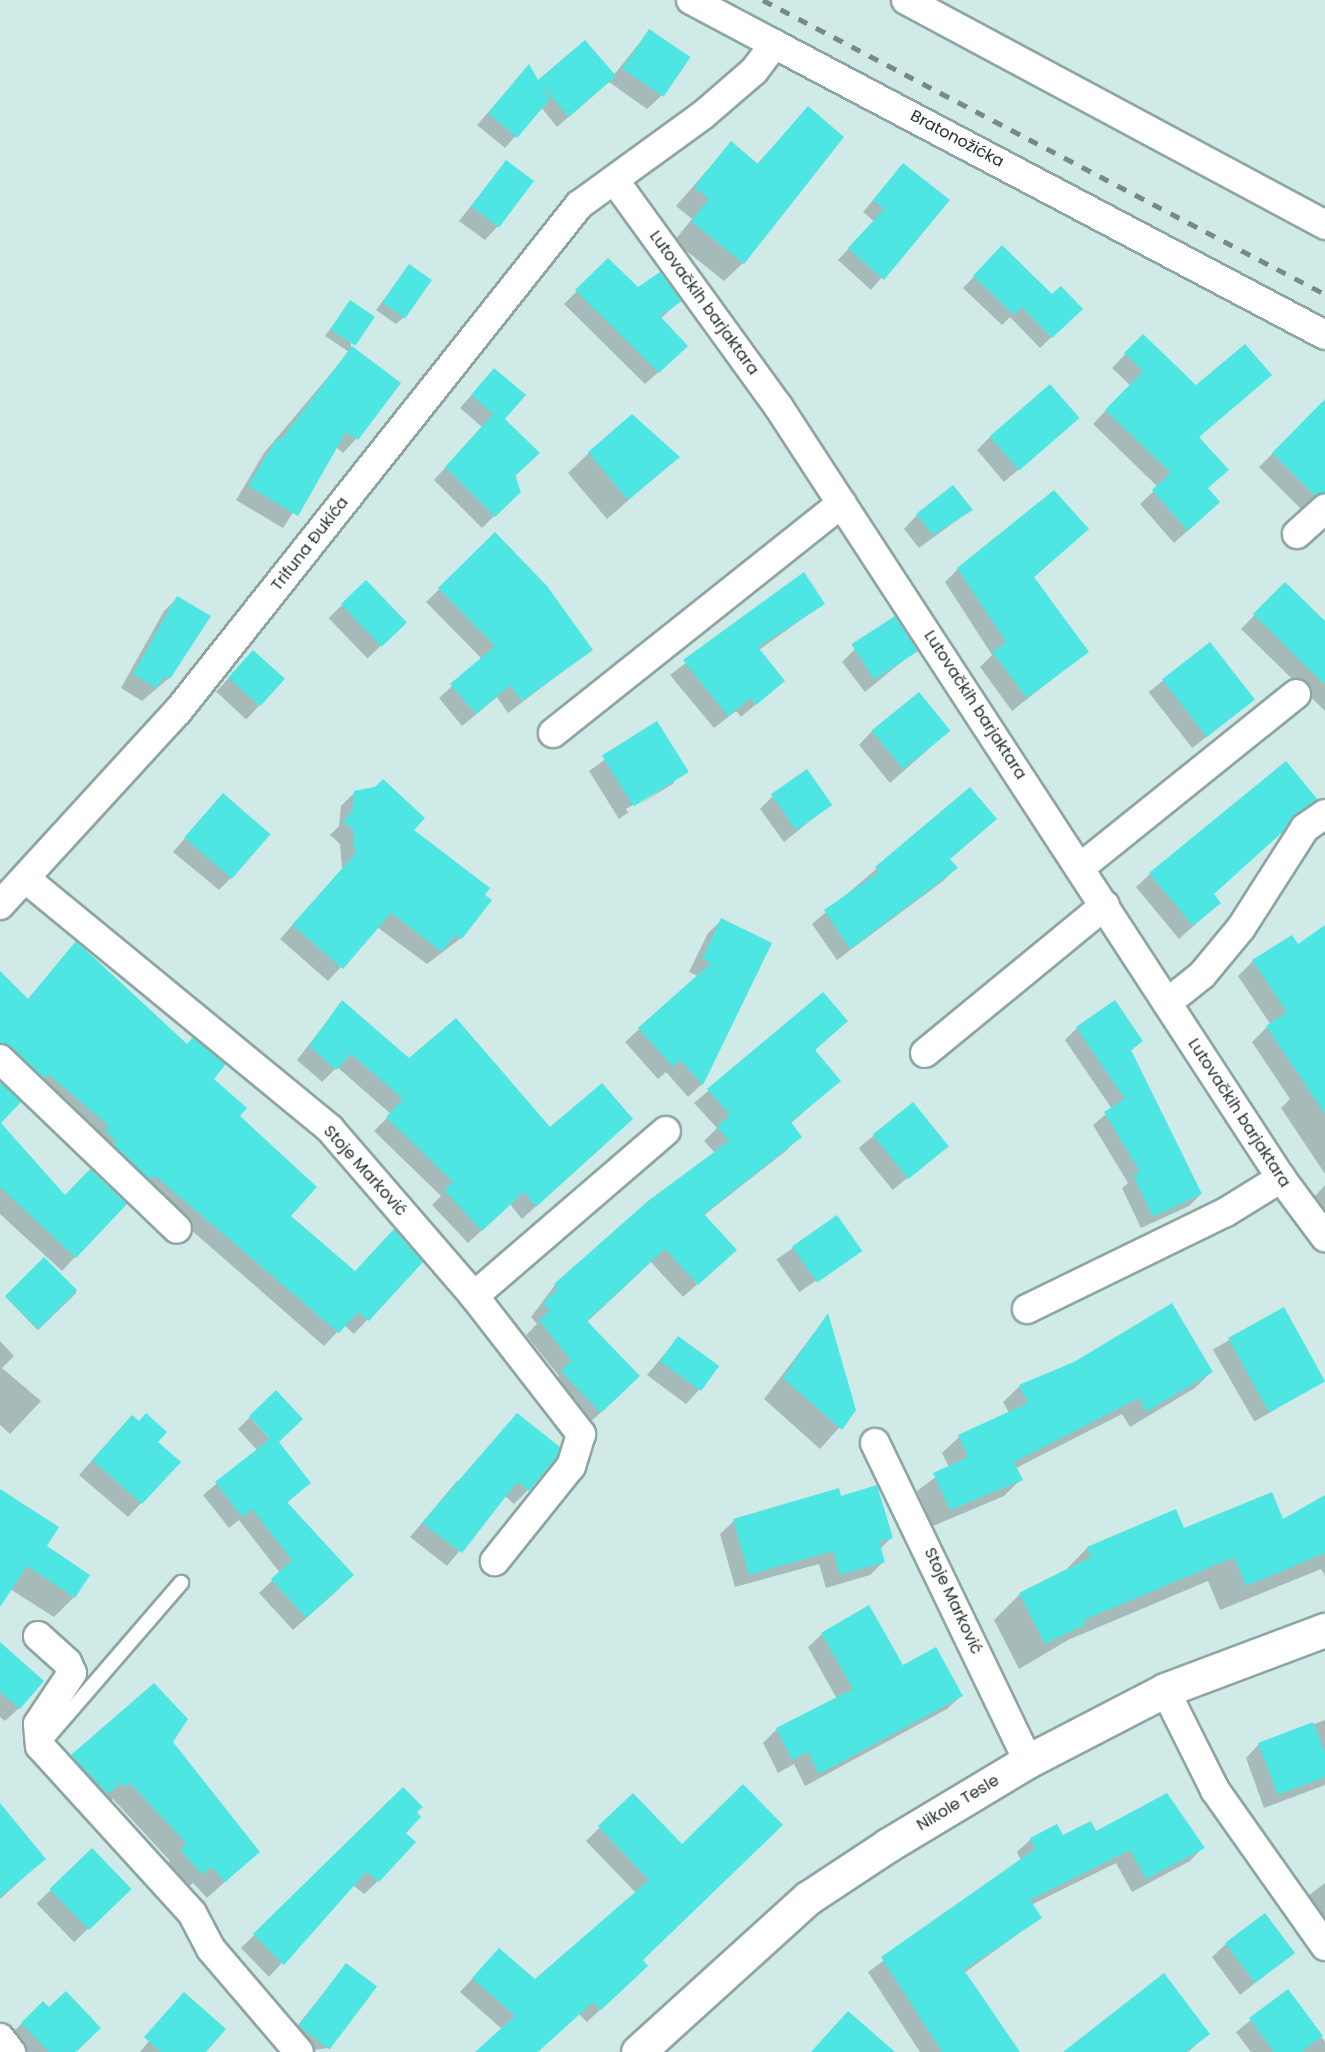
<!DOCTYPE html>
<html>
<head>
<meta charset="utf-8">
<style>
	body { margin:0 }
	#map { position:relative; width:1325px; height:2052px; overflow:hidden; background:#d0eae8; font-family:Poppins,sans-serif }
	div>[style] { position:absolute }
	.shadow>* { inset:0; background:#0003; transform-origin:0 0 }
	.building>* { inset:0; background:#4ee6e2; transform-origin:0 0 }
	.roads { filter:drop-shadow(2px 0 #8da5a3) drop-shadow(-2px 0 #8da5a3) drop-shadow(0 2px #8da5a3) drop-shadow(0 -2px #8da5a3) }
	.lane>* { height:14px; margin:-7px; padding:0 7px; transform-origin:7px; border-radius:7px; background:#fff }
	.street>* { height:28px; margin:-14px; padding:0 14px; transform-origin:14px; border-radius:14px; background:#fff }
	.secondary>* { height:33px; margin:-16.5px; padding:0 16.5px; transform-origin:16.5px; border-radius:16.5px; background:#fff }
	.rail>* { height:4.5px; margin-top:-2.25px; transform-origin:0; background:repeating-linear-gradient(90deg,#788988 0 10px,transparent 0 20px) }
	span { translate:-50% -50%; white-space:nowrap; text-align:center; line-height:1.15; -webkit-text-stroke:5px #fff; paint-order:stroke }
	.street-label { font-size:16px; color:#26302f }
</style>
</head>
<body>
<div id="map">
	<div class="shadow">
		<i style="clip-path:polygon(649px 31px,661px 96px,647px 109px,609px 82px,557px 127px,541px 107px,505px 148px,477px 125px,529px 66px,538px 82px,613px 76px)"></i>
		<i style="clip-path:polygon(808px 108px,743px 263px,724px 281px,674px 241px,692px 219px,676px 206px,731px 143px,757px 164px)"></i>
		<i style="clip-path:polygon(506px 162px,498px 226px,485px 240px,459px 221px)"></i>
		<i style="clip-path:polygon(903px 165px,948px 200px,871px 290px,838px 260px,874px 221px,863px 212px)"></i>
		<i style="clip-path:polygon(1002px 248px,1052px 296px,1081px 309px,1040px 348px,1010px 317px,1002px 325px,963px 288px)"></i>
		<i style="clip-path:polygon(608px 260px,637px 289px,680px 301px,660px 319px,673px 359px,645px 384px,564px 304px)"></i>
		<i style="clip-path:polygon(409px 266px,403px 318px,396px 324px,376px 310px)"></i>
		<i style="clip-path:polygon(350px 302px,351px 347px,399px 383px,356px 439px,343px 453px,336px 447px,283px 528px,236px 500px,264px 453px,349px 352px,325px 336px)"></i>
		<i style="clip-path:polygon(1143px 336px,1196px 387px,1269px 375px,1198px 438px,1205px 515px,1174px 543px,1140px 504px,1158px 487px,1093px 424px,1130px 385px,1112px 368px)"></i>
		<i style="clip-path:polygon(494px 370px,519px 491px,482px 528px,434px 480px,482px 427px,460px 408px)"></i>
		<i style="clip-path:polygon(1321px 405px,1325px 409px,1325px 533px,1325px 512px,1315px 506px,1301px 509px,1259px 467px)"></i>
		<i style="clip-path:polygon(1064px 431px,1004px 482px,977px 450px,990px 437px)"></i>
		<i style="clip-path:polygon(589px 453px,678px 457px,607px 519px,568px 473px)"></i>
		<i style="clip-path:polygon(971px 510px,919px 548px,904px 529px,917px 515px)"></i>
		<i style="clip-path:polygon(1087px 529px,1033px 578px,1087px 652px,1012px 711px,980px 667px,992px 655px,945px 582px,958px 569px)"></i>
		<i style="clip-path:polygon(495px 535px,591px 650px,508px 713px,497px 697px,462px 726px,439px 698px,482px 659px,426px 602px)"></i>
		<i style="clip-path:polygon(803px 574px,823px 604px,759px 650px,783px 681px,741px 717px,736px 711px,714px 728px,670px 675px)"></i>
		<i style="left:366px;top:582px;width:56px;height:52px;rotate:46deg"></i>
		<i style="clip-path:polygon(1285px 584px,1325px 623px,1325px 711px,1241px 629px)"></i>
		<i style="clip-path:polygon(178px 597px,169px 678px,142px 701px,121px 688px,164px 611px)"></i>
		<i style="left:1210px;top:644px;width:71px;height:78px;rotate:52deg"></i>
		<i style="clip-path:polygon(855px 649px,916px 650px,865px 692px,842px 662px)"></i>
		<i style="left:253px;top:652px;width:41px;height:54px;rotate:43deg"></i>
		<i style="clip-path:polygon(evenodd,656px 723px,687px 771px,619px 819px,589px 771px,656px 723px,674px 780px,674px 783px,628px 812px,626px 809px,674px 780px)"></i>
		<i style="clip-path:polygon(872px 731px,949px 731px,890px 783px,859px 745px)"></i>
		<i style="clip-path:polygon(970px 789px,995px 819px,949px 860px,956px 868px,943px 881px,837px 960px,812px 924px)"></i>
		<i style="clip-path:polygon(355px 792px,490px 900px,461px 938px,427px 964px,377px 927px,328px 981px,280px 939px,342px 869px,340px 844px,330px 835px,339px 826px,341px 806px)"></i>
		<i style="clip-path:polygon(773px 796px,831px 804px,784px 842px,760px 809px)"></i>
		<i style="clip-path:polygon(210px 809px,232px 877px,219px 890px,173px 852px)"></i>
		<i style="clip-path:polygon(1150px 874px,1212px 895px,1219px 903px,1179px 939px,1136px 887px)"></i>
		<i style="clip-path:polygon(722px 920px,770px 944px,702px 1084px,688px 1097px,666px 1072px,658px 1079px,625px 1042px,698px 976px,689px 972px,708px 933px)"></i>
		<i style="clip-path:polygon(1325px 927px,1325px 1174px,1281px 1108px,1290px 1099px,1252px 1042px,1266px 1028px,1311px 1090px,1266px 1028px,1271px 1025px,1238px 976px,1253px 961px,1297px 946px)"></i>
		<i style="clip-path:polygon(76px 944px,212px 1079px,238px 1116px,288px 1216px,355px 1273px,421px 1262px,354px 1334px,344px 1325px,324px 1346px,0 1063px,0 996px,27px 1000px)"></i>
		<i style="clip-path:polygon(823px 994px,846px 1021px,814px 1051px,839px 1081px,790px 1124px,800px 1136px,787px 1150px,703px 1216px,721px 1263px,683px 1297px,651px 1262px,586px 1323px,625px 1390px,587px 1425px,549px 1386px,559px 1376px,526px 1335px,537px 1324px,531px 1317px,555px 1285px,649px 1202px,715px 1153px,704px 1141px,717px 1128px,694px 1103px)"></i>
		<i style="clip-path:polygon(342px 1002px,409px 1060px,550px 1129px,618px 1132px,522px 1219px,510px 1204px,468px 1243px,432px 1205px,441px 1196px,374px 1131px,391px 1114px,337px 1067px,322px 1082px,297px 1060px)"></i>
		<i style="clip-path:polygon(1077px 1028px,1141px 1041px,1130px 1052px,1201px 1194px,1189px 1206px,1141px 1228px,1122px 1188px,1128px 1183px,1093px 1125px,1112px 1109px,1065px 1040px)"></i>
		<i style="left:913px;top:1104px;width:54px;height:70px;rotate:51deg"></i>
		<i style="clip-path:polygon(0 1125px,75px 1257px,62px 1271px,0 1214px)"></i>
		<i style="clip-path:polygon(1325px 1185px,1325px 1225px,1306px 1206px)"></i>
		<i style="left:837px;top:1217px;width:40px;height:74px;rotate:55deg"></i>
		<i style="left:44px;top:1259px;width:47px;height:54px;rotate:46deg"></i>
		<i style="left:1283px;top:1309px;width:83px;height:81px;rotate:60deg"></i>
		<i style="clip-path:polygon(827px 1316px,855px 1410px,820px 1449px,764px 1399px)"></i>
		<i style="clip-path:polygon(678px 1338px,699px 1390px,686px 1404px,647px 1375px)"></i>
		<i style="clip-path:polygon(0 1341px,14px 1356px,2px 1368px,41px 1401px,10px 1434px,0 1425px)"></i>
		<i style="clip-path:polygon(1211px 1372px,1195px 1388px,1130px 1427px,1122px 1414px,1016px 1468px,1021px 1479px,1004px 1496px,933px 1526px,917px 1491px,949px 1467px,942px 1453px,959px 1437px,1009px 1413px,1003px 1402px,1020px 1386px)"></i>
		<i style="clip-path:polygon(250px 1417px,309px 1483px,286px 1504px,340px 1588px,293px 1630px,259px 1593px,280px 1573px,239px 1520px,229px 1528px,203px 1495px,257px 1450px,238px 1429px)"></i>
		<i style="clip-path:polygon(119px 1430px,141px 1503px,128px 1517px,79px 1475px)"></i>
		<i style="clip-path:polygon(558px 1448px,528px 1490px,514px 1504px,505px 1496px,447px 1566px,410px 1537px,457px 1481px)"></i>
		<i style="clip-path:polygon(0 1491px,45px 1547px,74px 1597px,54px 1617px,10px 1589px,0 1605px)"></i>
		<i style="clip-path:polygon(1325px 1496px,1325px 1576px,1321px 1569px,1220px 1610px,1208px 1581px,1068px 1640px,1019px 1669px,994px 1620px,1020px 1594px,1063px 1573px,1087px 1548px,1175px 1511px,1183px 1530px,1282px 1521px)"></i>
		<i style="clip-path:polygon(840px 1497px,892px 1537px,880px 1549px,883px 1562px,870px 1575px,826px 1588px,819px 1564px,735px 1587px,720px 1534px,734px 1521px)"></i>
		<i style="clip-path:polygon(822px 1634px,961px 1696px,947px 1709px,805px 1786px,794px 1764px,778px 1773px,763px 1743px,777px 1729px,837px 1699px,808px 1647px)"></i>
		<i style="clip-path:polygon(0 1644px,19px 1708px,5px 1721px,0 1717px)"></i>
		<i style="clip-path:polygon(154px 1685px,171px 1742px,258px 1852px,207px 1898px,193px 1883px,184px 1891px,164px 1867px,170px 1861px,113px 1799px,108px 1803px,55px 1773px)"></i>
		<i style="clip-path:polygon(1325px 1720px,1325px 1785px,1264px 1808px,1246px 1758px,1259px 1744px)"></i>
		<i style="clip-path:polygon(403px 1789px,415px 1812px,378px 1881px,364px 1894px,353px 1885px,269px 1977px,241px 1948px)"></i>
		<i style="clip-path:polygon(633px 1795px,682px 1846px,633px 1979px,587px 2022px,579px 2014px,537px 2052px,477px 2052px,502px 2029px,460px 1992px,486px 1964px,535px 1981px,636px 1893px,586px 1841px)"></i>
		<i style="clip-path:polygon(0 1820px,44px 1859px,0 1899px)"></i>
		<i style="clip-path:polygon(1096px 1833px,1203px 1847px,1190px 1861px,1132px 1892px,1116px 1863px,1031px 1905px,1040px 1918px,964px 1973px,1019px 2052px,920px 2052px,868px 1972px,1021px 1860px,1017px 1852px,1031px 1839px)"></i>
		<i style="left:92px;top:1850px;width:54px;height:77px;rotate:46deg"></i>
		<i style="clip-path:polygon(1325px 1883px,1325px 1944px,1300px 1902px)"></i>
		<i style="clip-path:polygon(1226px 1944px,1293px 1953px,1240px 1995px,1212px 1957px)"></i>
		<i style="clip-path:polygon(346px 1965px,328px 2048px,302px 2052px,286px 2040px)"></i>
		<i style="clip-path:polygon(1287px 1991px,1325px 2042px,1325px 2052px,1251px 2052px,1236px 2032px)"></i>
		<i style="clip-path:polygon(43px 2003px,74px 2052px,22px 2052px,8px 2037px)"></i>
		<i style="clip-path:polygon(174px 2011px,204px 2052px,140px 2052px)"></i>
		<i style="clip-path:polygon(1208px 2034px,1188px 2052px,1065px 2052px)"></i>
	</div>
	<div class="building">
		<i style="left:649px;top:29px;width:50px;height:48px;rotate:34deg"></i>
		<i style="clip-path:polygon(585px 40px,616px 76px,569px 117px,540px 83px,550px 99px,517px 138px,488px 113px,529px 64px,538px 80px)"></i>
		<i style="clip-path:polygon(808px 106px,844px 137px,744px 264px,691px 221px,709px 199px,694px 187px,731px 141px,758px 164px)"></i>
		<i style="left:506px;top:160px;width:35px;height:58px;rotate:37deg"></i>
		<i style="clip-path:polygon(903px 163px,950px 200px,884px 280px,848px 248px,884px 209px,873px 200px)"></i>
		<i style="clip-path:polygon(1002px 245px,1052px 294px,1061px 286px,1083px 309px,1052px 338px,1022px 307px,1014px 315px,973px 276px)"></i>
		<i style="clip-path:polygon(608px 258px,638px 287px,660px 272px,682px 301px,660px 316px,688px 346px,659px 373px,575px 290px)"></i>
		<i style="left:409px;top:264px;width:28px;height:47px;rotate:35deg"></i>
		<i style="left:350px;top:300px;width:30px;height:35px;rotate:34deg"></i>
		<i style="clip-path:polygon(1143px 334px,1196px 385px,1245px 344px,1272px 375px,1199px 437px,1229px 470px,1208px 488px,1220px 502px,1188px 531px,1152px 490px,1171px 473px,1105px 410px,1143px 371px,1124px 353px)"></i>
		<i style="clip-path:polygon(352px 346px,401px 383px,358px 440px,346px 432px,298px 516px,248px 486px,277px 438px,281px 440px)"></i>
		<i style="clip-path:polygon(494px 368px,526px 395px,505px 419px,540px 453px,515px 476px,521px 492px,495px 517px,445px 467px,493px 414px,471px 395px)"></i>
		<i style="left:1050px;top:384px;width:45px;height:80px;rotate:49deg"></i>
		<i style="clip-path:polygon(1325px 399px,1325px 493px,1315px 496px,1272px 453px)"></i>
		<i style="clip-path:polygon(632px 414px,680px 457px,628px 500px,588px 452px)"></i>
		<i style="clip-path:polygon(953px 485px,973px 510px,933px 535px,916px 514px)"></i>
		<i style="clip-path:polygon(1054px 490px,1089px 529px,1034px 577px,1089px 652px,1027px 698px,992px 652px,1006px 642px,957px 568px)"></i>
		<i style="clip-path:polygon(495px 532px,547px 586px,593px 650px,522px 701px,510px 685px,476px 714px,450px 684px,495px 646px,438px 588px)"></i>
		<i style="clip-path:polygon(804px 572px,825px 604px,758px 647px,785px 681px,756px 705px,751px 698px,728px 716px,683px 660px)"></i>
		<i style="left:366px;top:580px;width:59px;height:35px;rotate:46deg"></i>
		<i style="clip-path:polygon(1285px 582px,1325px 621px,1325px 685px,1253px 614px)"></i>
		<i style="clip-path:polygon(177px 596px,211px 616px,170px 679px,165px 676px,156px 688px,133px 674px)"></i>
		<i style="left:895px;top:616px;width:42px;height:52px;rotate:57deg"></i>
		<i style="left:1210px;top:642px;width:73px;height:61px;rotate:52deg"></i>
		<i style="left:253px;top:650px;width:43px;height:37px;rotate:42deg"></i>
		<i style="left:919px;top:692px;width:50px;height:61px;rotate:51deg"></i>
		<i style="left:657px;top:721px;width:60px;height:65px;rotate:58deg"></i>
		<i style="clip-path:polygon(1286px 761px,1318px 800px,1214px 894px,1221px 903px,1193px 926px,1149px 873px)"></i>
		<i style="left:807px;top:769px;width:44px;height:44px;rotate:55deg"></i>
		<i style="clip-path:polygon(383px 779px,425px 818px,414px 830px,490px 888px,485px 895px,492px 900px,462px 939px,455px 935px,442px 952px,391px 913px,343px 969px,292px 925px,355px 854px,353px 830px,343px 821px,352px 811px,354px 791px,375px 787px)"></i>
		<i style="clip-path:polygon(970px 787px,997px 819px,950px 859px,958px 868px,850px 949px,824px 910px,879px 872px,875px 867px)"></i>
		<i style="left:223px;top:793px;width:63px;height:59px;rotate:41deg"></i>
		<i style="clip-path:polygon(721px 918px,772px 943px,703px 1085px,680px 1060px,673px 1067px,638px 1028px,711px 963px,702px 959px)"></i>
		<i style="clip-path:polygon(1325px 925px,1325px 1114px,1266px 1026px,1287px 1012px,1252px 960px,1292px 935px,1298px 944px)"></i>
		<i style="clip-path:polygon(76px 941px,187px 1044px,193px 1037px,226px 1064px,214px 1079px,247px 1108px,240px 1116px,317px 1187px,291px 1216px,355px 1271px,394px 1229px,423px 1262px,369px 1321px,358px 1312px,339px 1333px,154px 1175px,150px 1180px,113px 1144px,116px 1141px,105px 1131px,109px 1126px,48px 1074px,44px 1078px,0 1043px,0 971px,28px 999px)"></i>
		<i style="clip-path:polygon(823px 992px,848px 1021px,815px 1050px,841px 1081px,791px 1122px,802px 1137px,704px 1214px,737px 1250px,698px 1285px,665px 1249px,587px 1321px,640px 1376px,601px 1413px,561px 1371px,571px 1361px,539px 1320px,550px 1311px,543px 1302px,558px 1289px,554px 1284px,648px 1201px,729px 1141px,717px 1126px,730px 1115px,707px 1089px)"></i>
		<i style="clip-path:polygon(342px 1000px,409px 1058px,456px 1018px,550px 1127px,602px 1083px,633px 1119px,536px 1207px,524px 1192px,482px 1231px,444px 1190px,453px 1182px,386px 1117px,403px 1099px,351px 1054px,336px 1070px,309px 1046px)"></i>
		<i style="clip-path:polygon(1115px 1000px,1143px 1041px,1131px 1050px,1202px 1194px,1153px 1217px,1133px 1175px,1140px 1172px,1104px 1112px,1125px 1099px,1076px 1027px)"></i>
		<i style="clip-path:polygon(0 1082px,21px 1102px,1px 1123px,65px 1195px,90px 1169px,127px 1204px,76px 1258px,0 1187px)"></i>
		<i style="left:913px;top:1102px;width:57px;height:52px;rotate:51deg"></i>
		<i style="left:837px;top:1215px;width:44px;height:55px;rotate:55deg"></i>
		<i style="left:44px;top:1257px;width:47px;height:55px;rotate:45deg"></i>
		<i style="clip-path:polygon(1172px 1303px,1213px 1372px,1146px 1412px,1139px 1398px,1014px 1462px,1023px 1480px,950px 1510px,933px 1473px,968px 1457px,958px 1435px,1028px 1403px,1019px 1385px,1074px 1362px)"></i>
		<i style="left:1284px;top:1307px;width:85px;height:64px;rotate:61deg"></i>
		<i style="clip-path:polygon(828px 1313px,856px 1410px,842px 1430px,783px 1378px)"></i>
		<i style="left:678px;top:1336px;width:51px;height:31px;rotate:36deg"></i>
		<i style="clip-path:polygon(276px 1390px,303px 1419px,279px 1442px,311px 1483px,287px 1502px,354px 1575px,306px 1618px,271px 1579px,292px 1560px,252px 1509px,242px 1517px,215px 1482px,270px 1439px,249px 1416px)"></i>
		<i style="clip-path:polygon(146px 1413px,167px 1432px,158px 1442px,181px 1462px,142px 1504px,92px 1460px,132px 1415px,139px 1421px)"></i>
		<i style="clip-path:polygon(517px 1413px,560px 1447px,557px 1457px,529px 1491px,517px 1482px,462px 1553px,422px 1523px)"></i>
		<i style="clip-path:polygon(877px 1485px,893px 1538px,879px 1542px,885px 1562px,840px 1575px,833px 1551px,749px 1575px,733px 1519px,839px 1488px,841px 1496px)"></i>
		<i style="clip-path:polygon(0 1489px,59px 1527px,47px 1546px,90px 1575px,75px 1598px,27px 1566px,0 1607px)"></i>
		<i style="clip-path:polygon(1272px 1492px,1283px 1519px,1325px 1495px,1325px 1553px,1246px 1586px,1234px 1557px,1084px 1620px,1086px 1624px,1045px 1644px,1019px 1593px,1091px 1557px,1087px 1547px,1176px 1509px,1184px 1528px)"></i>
		<i style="clip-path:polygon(869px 1605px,903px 1665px,936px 1647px,963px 1696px,819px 1774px,808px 1752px,792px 1760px,776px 1728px,853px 1689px,821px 1633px)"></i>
		<i style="clip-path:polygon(0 1642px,44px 1681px,20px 1709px,0 1692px)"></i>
		<i style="clip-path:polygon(154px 1683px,188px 1719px,173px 1742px,260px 1852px,225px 1882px,211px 1867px,202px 1875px,180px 1849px,187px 1844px,130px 1783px,126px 1787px,121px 1783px,108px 1794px,71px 1755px)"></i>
		<i style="clip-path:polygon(1313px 1722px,1325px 1753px,1325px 1777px,1278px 1795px,1258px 1743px)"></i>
		<i style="clip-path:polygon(743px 1784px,783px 1825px,643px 1960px,648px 1966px,601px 2010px,593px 2002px,538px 2052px,475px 2052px,515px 2016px,472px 1978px,499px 1948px,535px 1979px,649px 1880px,598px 1826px,633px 1793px,682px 1844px)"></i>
		<i style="clip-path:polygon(403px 1787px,423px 1807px,417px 1812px,421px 1817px,406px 1833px,416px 1842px,379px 1882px,366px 1872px,284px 1965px,253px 1934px)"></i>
		<i style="clip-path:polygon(1167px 1793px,1205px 1848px,1146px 1879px,1130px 1850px,1030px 1900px,1042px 1918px,964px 1970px,1020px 2052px,942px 2052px,881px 1957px,1035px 1849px,1030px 1838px,1057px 1824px,1063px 1835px,1091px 1821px,1096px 1831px)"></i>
		<i style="clip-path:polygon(0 1803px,46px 1859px,0 1897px)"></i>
		<i style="left:92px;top:1848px;width:57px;height:59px;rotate:46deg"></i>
		<i style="left:1265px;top:1913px;width:50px;height:50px;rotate:53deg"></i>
		<i style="left:346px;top:1963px;width:39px;height:79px;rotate:37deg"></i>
		<i style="clip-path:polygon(1164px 1973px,1210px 2034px,1186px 2052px,1063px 2052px)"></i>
		<i style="clip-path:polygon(1288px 1989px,1323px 2036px,1301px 2052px,1274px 2052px,1249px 2018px)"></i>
		<i style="clip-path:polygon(66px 1991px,101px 2028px,76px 2052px,49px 2052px,21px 2023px,43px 2001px,49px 2007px)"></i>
		<i style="clip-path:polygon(184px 1992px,226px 2029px,206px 2052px,161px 2052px,144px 2037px)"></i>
		<i style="clip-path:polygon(848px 2011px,895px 2052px,811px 2052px)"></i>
	</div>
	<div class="roads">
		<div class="lane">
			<i style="left:42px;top:1744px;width:213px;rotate:-49.2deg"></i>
		</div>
		<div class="street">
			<i style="left:691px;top:0;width:94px;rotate:27.9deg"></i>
			<i style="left:906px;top:0;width:476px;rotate:28.2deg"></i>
			<i style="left:615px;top:181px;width:278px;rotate:54.1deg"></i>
			<i style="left:778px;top:406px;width:921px;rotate:56.91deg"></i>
			<i style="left:1281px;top:1178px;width:74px;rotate:53.3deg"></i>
			<i style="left:1297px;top:534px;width:38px;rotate:-42deg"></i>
			<i style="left:553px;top:733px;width:369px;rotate:-38.5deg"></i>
			<i style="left:1081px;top:867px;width:276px;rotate:-38.8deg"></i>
			<i style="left:26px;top:879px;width:394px;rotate:39.4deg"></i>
			<i style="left:330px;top:1129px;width:221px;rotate:49.2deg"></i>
			<i style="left:474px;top:1296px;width:175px;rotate:52.2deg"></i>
			<i style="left:581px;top:1434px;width:34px;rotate:107deg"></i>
			<i style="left:571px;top:1466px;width:122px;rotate:128.7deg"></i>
			<i style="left:0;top:905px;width:263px;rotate:-47.5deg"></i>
			<i style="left:178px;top:711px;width:646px;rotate:-51.6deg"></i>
			<i style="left:579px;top:205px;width:153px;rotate:-36deg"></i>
			<i style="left:703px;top:115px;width:67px;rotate:-40.8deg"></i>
			<i style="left:754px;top:71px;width:34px;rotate:-53deg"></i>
			<i style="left:774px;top:44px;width:623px;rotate:27.84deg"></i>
			<i style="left:1167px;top:1003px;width:45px;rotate:-38.7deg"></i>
			<i style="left:1202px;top:975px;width:61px;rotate:-50.3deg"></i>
			<i style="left:1241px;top:928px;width:119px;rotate:-57.4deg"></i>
			<i style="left:1305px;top:828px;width:24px;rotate:-35deg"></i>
			<i style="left:925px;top:1053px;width:233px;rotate:-39.4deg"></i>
			<i style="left:0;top:1059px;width:245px;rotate:43.8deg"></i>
			<i style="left:474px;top:1296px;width:253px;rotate:-40.7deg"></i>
			<i style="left:1027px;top:1309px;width:221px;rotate:-26deg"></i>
			<i style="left:1226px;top:1212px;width:65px;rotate:-31.7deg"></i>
			<i style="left:875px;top:1443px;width:353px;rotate:64.3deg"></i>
			<i style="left:38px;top:1636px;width:39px;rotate:42deg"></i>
			<i style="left:67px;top:1662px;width:12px;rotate:66deg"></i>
			<i style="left:72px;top:1673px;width:61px;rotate:123.7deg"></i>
			<i style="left:38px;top:1724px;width:22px;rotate:85deg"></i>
			<i style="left:40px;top:1746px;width:226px;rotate:47.7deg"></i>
			<i style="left:192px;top:1913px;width:41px;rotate:62.2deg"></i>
			<i style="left:211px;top:1949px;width:135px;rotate:49.5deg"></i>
			<i style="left:1165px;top:1690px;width:112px;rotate:63.4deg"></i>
			<i style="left:1215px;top:1790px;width:191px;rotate:54.8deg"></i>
			<i style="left:0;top:2038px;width:18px;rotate:52deg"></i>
		</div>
		<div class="secondary">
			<i style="left:638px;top:2052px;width:229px;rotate:-42.2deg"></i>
			<i style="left:808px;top:1898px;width:96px;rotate:-33.5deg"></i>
			<i style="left:888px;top:1845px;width:163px;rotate:-31deg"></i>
			<i style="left:1028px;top:1761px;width:154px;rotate:-27.4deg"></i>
			<i style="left:1165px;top:1690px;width:171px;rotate:-20.6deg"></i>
		</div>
	</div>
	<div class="rail">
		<i style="left:763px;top:0;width:634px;rotate:27.62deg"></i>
	</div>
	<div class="street-label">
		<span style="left:957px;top:139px;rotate:28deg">Bratonožićka</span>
		<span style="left:704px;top:303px;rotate:54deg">Lutovačkih barjaktara</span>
		<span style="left:310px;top:544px;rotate:-52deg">Trifuna Đukića</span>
		<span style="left:975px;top:705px;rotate:57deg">Lutovačkih barjaktara</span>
		<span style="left:1239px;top:1113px;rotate:57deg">Lutovačkih barjaktara</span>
		<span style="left:365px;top:1171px;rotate:48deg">Stoje Marković</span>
		<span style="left:953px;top:1601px;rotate:65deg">Stoje Marković</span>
		<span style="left:958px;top:1803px;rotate:-31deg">Nikole Tesle</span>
	</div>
</div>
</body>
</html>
